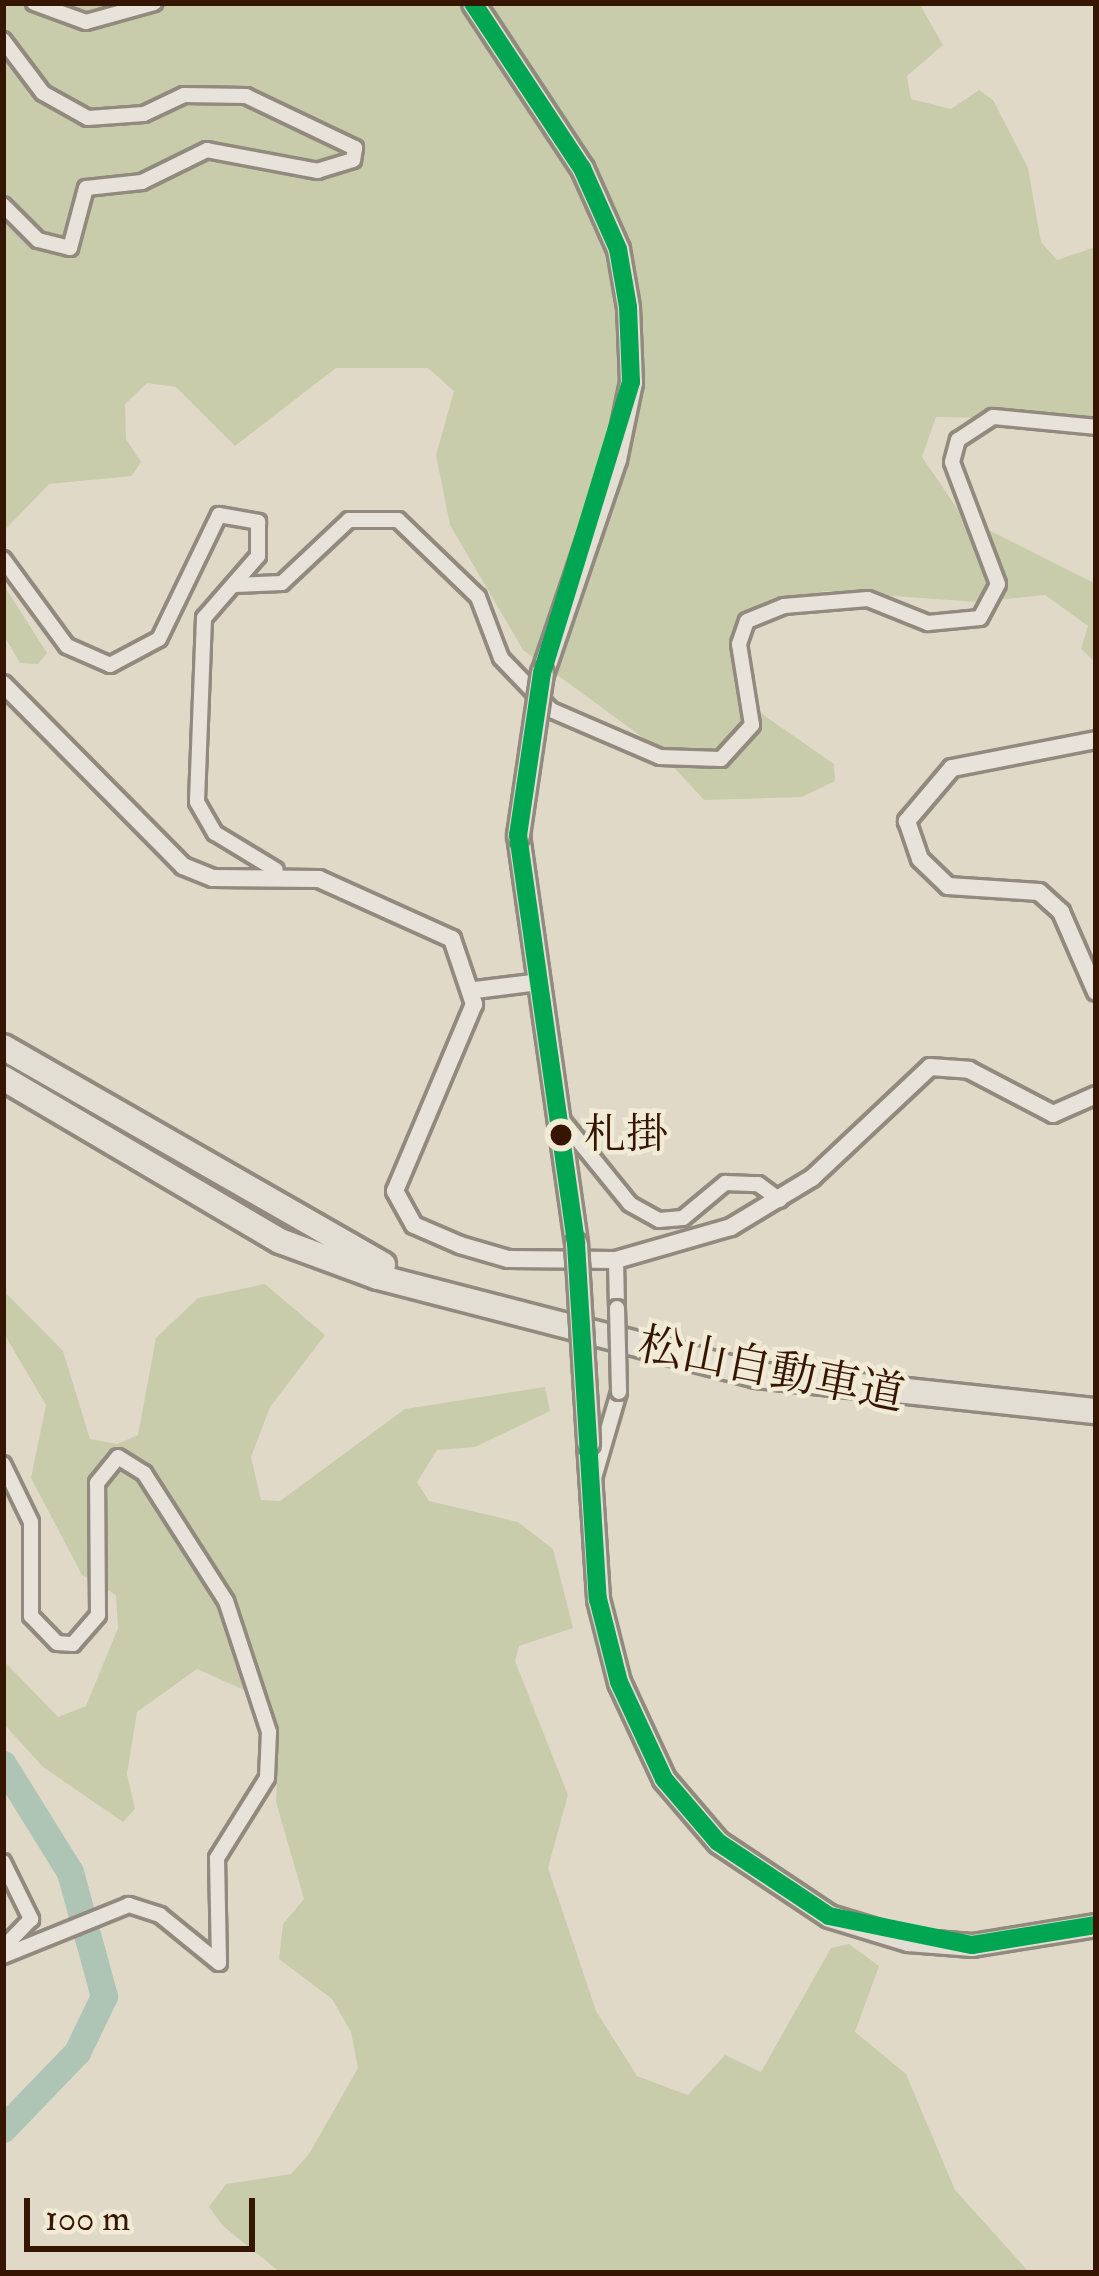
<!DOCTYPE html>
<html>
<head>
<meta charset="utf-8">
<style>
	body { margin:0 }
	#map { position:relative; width:1099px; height:2276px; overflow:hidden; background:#e0d9c8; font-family:"IM FELL Double Pica","Noto Serif JP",serif }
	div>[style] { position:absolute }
	.green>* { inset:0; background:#c9ccaa }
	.river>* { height:27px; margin:-13.5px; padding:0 13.5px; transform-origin:13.5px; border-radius:13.5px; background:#aec5b5 }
	.roads { filter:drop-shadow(3px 0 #928a7e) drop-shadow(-3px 0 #928a7e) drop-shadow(0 3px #928a7e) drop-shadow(0 -3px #928a7e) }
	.minor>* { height:14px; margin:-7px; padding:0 7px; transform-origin:7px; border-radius:7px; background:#e7e3da }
	.tertiary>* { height:16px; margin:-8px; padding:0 8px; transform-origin:8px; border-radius:8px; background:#e7e3da }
	.trunk>* { height:21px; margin:-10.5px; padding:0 10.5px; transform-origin:10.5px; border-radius:10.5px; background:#e3ded4 }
	.motorway>* { height:24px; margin:-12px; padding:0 12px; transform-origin:12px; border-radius:12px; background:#e3ded4 }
	.bridges { filter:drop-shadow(3px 0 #928a7e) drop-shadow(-3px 0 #928a7e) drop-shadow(0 3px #928a7e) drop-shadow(0 -3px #928a7e) }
	.minor-bridge>* { height:14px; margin:-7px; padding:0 7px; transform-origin:7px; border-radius:7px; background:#e7e3da }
	.trunk-bridge>* { height:21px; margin:-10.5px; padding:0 10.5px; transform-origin:10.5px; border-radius:10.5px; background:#e3ded4 }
	.bus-1>* { height:18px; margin:-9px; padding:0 9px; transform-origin:9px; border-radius:9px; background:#00a651 }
	.dots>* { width:33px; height:33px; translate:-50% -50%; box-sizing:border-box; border:6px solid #f1ead4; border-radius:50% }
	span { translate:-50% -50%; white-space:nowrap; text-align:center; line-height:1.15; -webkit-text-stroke:9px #f1ead4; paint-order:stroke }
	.bus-label { font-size:42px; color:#361603 }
	.left { translate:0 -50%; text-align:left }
	.street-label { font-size:45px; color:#361603 }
	.frame { position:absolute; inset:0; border:6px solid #361603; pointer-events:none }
	.scale { position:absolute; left:24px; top:2198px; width:231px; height:54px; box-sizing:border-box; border:6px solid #361603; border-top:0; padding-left:15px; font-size:36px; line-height:42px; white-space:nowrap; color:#361603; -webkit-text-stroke:9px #f1ead4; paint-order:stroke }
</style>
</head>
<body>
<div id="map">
	<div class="green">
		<i style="clip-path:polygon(3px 3px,919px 3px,943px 45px,907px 76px,911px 99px,951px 109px,979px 90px,993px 100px,1028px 168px,1041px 242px,1057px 260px,1096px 247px,1096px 420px,936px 417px,922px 457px,963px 517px,1096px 584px,1096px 663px,1081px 649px,1088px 626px,1045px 595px,977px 602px,824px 591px,729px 641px,752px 707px,834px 764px,835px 781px,802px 797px,704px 800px,653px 745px,523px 650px,450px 525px,436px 455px,454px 391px,428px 368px,336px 368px,235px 446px,176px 387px,147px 383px,125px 404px,126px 439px,141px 462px,132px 476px,49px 484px,3px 532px)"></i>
		<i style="clip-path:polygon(3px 584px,47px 653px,38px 664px,20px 663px,3px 634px)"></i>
		<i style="clip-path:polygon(265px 1284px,325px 1335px,270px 1407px,251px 1457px,261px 1500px,280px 1501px,405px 1409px,545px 1387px,550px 1411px,475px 1447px,437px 1450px,417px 1482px,429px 1501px,518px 1522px,553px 1549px,573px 1628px,519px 1646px,515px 1661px,568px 1795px,548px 1868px,596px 2011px,637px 2076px,688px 2095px,725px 2055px,761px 2072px,831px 1948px,849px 1944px,879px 1966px,855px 2032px,906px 2074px,955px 2190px,1030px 2273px,281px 2273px,223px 2226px,209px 2207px,226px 2184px,291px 2174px,309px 2154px,358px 2068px,351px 2032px,332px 1999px,279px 1959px,283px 1924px,304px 1899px,276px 1802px,278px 1758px,244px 1690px,197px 1669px,137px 1712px,127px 1774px,135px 1809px,123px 1822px,43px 1767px,3px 1723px,3px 1660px,58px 1717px,86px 1706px,118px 1628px,116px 1595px,82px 1575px,31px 1478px,46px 1405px,3px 1332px,3px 1290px,63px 1351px,90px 1439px,117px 1444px,138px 1435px,156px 1338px,198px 1298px)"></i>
	</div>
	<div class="river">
		<i style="left:3px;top:1764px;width:127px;rotate:58.2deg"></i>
		<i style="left:70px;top:1872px;width:129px;rotate:74.7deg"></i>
		<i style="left:104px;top:1996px;width:62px;rotate:115.7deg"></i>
		<i style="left:77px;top:2052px;width:107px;rotate:133.9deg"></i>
	</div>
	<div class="roads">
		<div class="minor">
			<i style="left:34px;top:3px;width:55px;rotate:20.1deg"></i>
			<i style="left:86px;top:22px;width:71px;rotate:-15.6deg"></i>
			<i style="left:3px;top:40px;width:66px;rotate:53deg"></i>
			<i style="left:43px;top:93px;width:51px;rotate:29.1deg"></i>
			<i style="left:88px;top:118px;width:56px;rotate:-4.1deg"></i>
			<i style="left:144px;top:114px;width:44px;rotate:-25.4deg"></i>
			<i style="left:184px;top:95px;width:62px;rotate:0.9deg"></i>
			<i style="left:246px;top:96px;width:121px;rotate:25.5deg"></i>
			<i style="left:355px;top:148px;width:12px;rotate:99deg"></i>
			<i style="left:353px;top:160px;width:37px;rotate:163deg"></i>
			<i style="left:318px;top:171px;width:113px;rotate:-169.3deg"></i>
			<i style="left:207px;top:150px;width:72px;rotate:153.8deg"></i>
			<i style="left:142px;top:182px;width:56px;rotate:173.9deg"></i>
			<i style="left:86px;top:188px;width:62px;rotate:104.9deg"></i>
			<i style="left:70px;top:248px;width:33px;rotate:-166deg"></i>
			<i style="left:38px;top:240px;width:49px;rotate:-135deg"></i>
			<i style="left:3px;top:559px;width:108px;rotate:53.7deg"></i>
			<i style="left:67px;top:646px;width:47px;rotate:23.8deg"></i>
			<i style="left:110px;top:665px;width:55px;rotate:-28deg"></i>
			<i style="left:159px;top:639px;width:138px;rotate:-64.2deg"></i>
			<i style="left:219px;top:515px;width:40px;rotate:10deg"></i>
			<i style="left:258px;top:522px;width:34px;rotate:90deg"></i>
			<i style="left:258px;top:556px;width:82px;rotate:131.1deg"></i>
			<i style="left:204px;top:618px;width:184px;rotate:92.2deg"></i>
			<i style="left:197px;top:802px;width:36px;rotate:60deg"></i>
			<i style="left:215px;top:833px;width:71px;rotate:31.2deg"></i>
			<i style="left:235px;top:585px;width:47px;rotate:-2.4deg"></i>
			<i style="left:282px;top:583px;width:92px;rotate:-43.2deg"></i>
			<i style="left:349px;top:520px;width:49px"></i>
			<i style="left:398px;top:520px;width:111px;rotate:43.9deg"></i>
			<i style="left:478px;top:597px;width:65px;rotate:69.3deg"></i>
			<i style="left:501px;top:658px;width:72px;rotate:46.1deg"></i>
			<i style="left:551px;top:710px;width:119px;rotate:23.3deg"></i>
			<i style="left:660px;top:757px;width:61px;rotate:1.9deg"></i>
			<i style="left:721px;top:759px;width:46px;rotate:-47.6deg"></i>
			<i style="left:752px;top:725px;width:82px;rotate:-99.1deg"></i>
			<i style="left:739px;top:644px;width:24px;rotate:-71deg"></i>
			<i style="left:747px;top:621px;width:40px;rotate:-22deg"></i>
			<i style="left:784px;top:606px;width:84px;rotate:-4.8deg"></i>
			<i style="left:868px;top:599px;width:65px;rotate:21.8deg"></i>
			<i style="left:928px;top:623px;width:52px;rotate:-5.5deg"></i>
			<i style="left:980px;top:618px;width:38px;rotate:-62deg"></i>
			<i style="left:998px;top:584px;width:130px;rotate:-110.7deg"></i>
			<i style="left:952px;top:462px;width:23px;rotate:-75deg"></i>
			<i style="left:958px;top:440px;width:42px;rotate:-33.3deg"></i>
			<i style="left:993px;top:417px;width:103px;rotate:5.5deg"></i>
			<i style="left:561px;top:1119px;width:109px;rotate:50.9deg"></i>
			<i style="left:630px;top:1204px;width:33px;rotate:29deg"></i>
			<i style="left:659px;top:1220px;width:24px;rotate:-5deg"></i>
			<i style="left:683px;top:1218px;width:55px;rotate:-39.8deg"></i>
			<i style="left:725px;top:1183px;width:33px;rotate:2deg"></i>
			<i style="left:758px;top:1184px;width:27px;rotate:36deg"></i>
			<i style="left:616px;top:1260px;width:48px;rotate:88.8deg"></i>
			<i style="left:3px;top:1464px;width:64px;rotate:64.2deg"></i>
			<i style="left:31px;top:1522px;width:94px;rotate:90deg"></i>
			<i style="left:31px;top:1616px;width:37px;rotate:46deg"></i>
			<i style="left:57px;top:1643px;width:16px;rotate:4deg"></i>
			<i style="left:73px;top:1644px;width:38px;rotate:-49deg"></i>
			<i style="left:98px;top:1615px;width:132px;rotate:-90.4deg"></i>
			<i style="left:97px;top:1483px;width:33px;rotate:-51deg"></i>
			<i style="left:118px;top:1457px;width:31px;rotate:32deg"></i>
			<i style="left:144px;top:1473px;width:152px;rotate:57.4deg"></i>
			<i style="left:226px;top:1601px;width:138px;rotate:71.8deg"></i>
			<i style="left:269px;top:1732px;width:46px;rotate:92.5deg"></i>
			<i style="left:267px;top:1778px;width:94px;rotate:122deg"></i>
			<i style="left:217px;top:1858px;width:105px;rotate:88.9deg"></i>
			<i style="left:219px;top:1963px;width:76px;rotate:-140.9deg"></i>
			<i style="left:160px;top:1915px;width:33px;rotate:-162deg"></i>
			<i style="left:129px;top:1905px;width:136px;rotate:158deg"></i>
			<i style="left:592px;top:1485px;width:97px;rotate:-73.8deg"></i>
			<i style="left:3px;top:1862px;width:64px;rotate:63.8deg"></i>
			<i style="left:31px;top:1919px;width:40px;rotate:134deg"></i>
		</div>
		<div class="tertiary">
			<i style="left:3px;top:684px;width:256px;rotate:45.3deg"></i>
			<i style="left:183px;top:866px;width:32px;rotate:22deg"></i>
			<i style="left:213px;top:878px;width:106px;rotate:0.5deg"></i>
			<i style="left:319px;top:879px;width:146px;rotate:24.3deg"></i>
			<i style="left:452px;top:939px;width:69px;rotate:71.3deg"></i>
			<i style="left:474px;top:1004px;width:203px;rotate:112.9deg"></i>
			<i style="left:395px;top:1191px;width:39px;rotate:61deg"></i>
			<i style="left:414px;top:1225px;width:50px;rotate:23.5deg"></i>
			<i style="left:460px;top:1245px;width:50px;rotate:16.3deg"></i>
			<i style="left:508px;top:1259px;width:108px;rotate:0.5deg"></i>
			<i style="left:616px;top:1260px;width:120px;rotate:-16deg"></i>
			<i style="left:731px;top:1227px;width:95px;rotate:-31.2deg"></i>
			<i style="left:812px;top:1178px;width:162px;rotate:-43.2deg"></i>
			<i style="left:930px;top:1067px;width:39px;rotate:4deg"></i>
			<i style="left:969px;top:1070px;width:95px;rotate:27.6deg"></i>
			<i style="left:1053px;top:1114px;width:47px;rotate:-23.8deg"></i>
			<i style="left:1096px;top:740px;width:147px;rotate:169deg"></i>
			<i style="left:952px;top:768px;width:70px;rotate:130.3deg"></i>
			<i style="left:907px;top:821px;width:40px;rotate:71.1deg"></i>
			<i style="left:920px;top:859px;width:39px;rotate:44deg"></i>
			<i style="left:948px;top:886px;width:91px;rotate:3.8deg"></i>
			<i style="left:1039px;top:892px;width:30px;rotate:42deg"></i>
			<i style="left:1061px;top:912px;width:87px;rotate:66.4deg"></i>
			<i style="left:475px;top:990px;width:56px;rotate:-7.1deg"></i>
		</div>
		<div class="trunk">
			<i style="left:473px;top:3px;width:198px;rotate:56.6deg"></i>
			<i style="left:582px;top:168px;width:89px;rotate:66deg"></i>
			<i style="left:618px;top:249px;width:59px;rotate:80.2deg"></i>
			<i style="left:628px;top:307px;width:75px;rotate:87.7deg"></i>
			<i style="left:631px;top:382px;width:79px;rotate:101.7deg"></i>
			<i style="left:615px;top:459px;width:226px;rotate:108.8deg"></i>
			<i style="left:518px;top:835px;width:413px;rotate:81.9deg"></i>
			<i style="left:588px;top:1443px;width:156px;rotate:86.3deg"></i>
			<i style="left:598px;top:1599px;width:86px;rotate:75.8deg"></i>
			<i style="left:619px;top:1682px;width:107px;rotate:65.1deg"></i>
			<i style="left:664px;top:1779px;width:83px;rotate:49.4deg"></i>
			<i style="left:718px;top:1842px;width:133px;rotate:33.7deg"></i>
			<i style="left:829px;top:1916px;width:83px;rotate:16.9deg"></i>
			<i style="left:908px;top:1940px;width:64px;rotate:4.5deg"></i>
			<i style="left:972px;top:1945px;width:126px;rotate:-9.2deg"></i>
		</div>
		<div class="motorway">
			<i style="left:3px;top:1047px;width:438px;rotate:29.8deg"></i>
			<i style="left:3px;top:1078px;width:321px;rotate:30.5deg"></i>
			<i style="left:280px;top:1241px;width:104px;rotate:20.2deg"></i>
			<i style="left:378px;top:1277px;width:391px;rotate:14.5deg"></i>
			<i style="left:757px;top:1375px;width:341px;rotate:6.1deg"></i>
		</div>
	</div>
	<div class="bridges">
		<div class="minor-bridge">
			<i style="left:617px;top:1308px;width:84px;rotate:88.6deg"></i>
		</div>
		<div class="trunk-bridge">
			<i style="left:518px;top:835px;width:164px;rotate:-81.6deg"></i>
			<i style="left:576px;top:1244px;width:199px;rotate:86.5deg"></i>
		</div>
	</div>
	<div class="bus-1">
		<i style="left:473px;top:3px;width:198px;rotate:56.6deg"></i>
		<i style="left:582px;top:168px;width:89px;rotate:66deg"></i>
		<i style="left:618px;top:249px;width:59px;rotate:80.2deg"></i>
		<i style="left:628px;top:307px;width:75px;rotate:87.7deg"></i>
		<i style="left:631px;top:382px;width:304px;rotate:107deg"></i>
		<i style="left:542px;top:673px;width:164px;rotate:98.4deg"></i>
		<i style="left:518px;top:835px;width:413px;rotate:81.9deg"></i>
		<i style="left:576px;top:1244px;width:356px;rotate:86.5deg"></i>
		<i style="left:598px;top:1599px;width:86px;rotate:75.8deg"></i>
		<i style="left:619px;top:1682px;width:107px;rotate:65.1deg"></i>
		<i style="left:664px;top:1779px;width:83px;rotate:49.4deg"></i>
		<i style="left:718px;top:1842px;width:133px;rotate:33.7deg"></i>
		<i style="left:829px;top:1916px;width:146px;rotate:11.5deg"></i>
		<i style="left:972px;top:1945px;width:126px;rotate:-9.2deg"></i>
	</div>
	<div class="dots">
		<i style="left:561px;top:1135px;background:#361603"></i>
	</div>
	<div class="bus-label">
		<span class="left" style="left:584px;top:1135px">札掛</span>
	</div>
	<div class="street-label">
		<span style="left:771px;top:1371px;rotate:11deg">松山自動車道</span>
	</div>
	<div class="frame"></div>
	<div class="scale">100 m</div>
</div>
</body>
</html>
